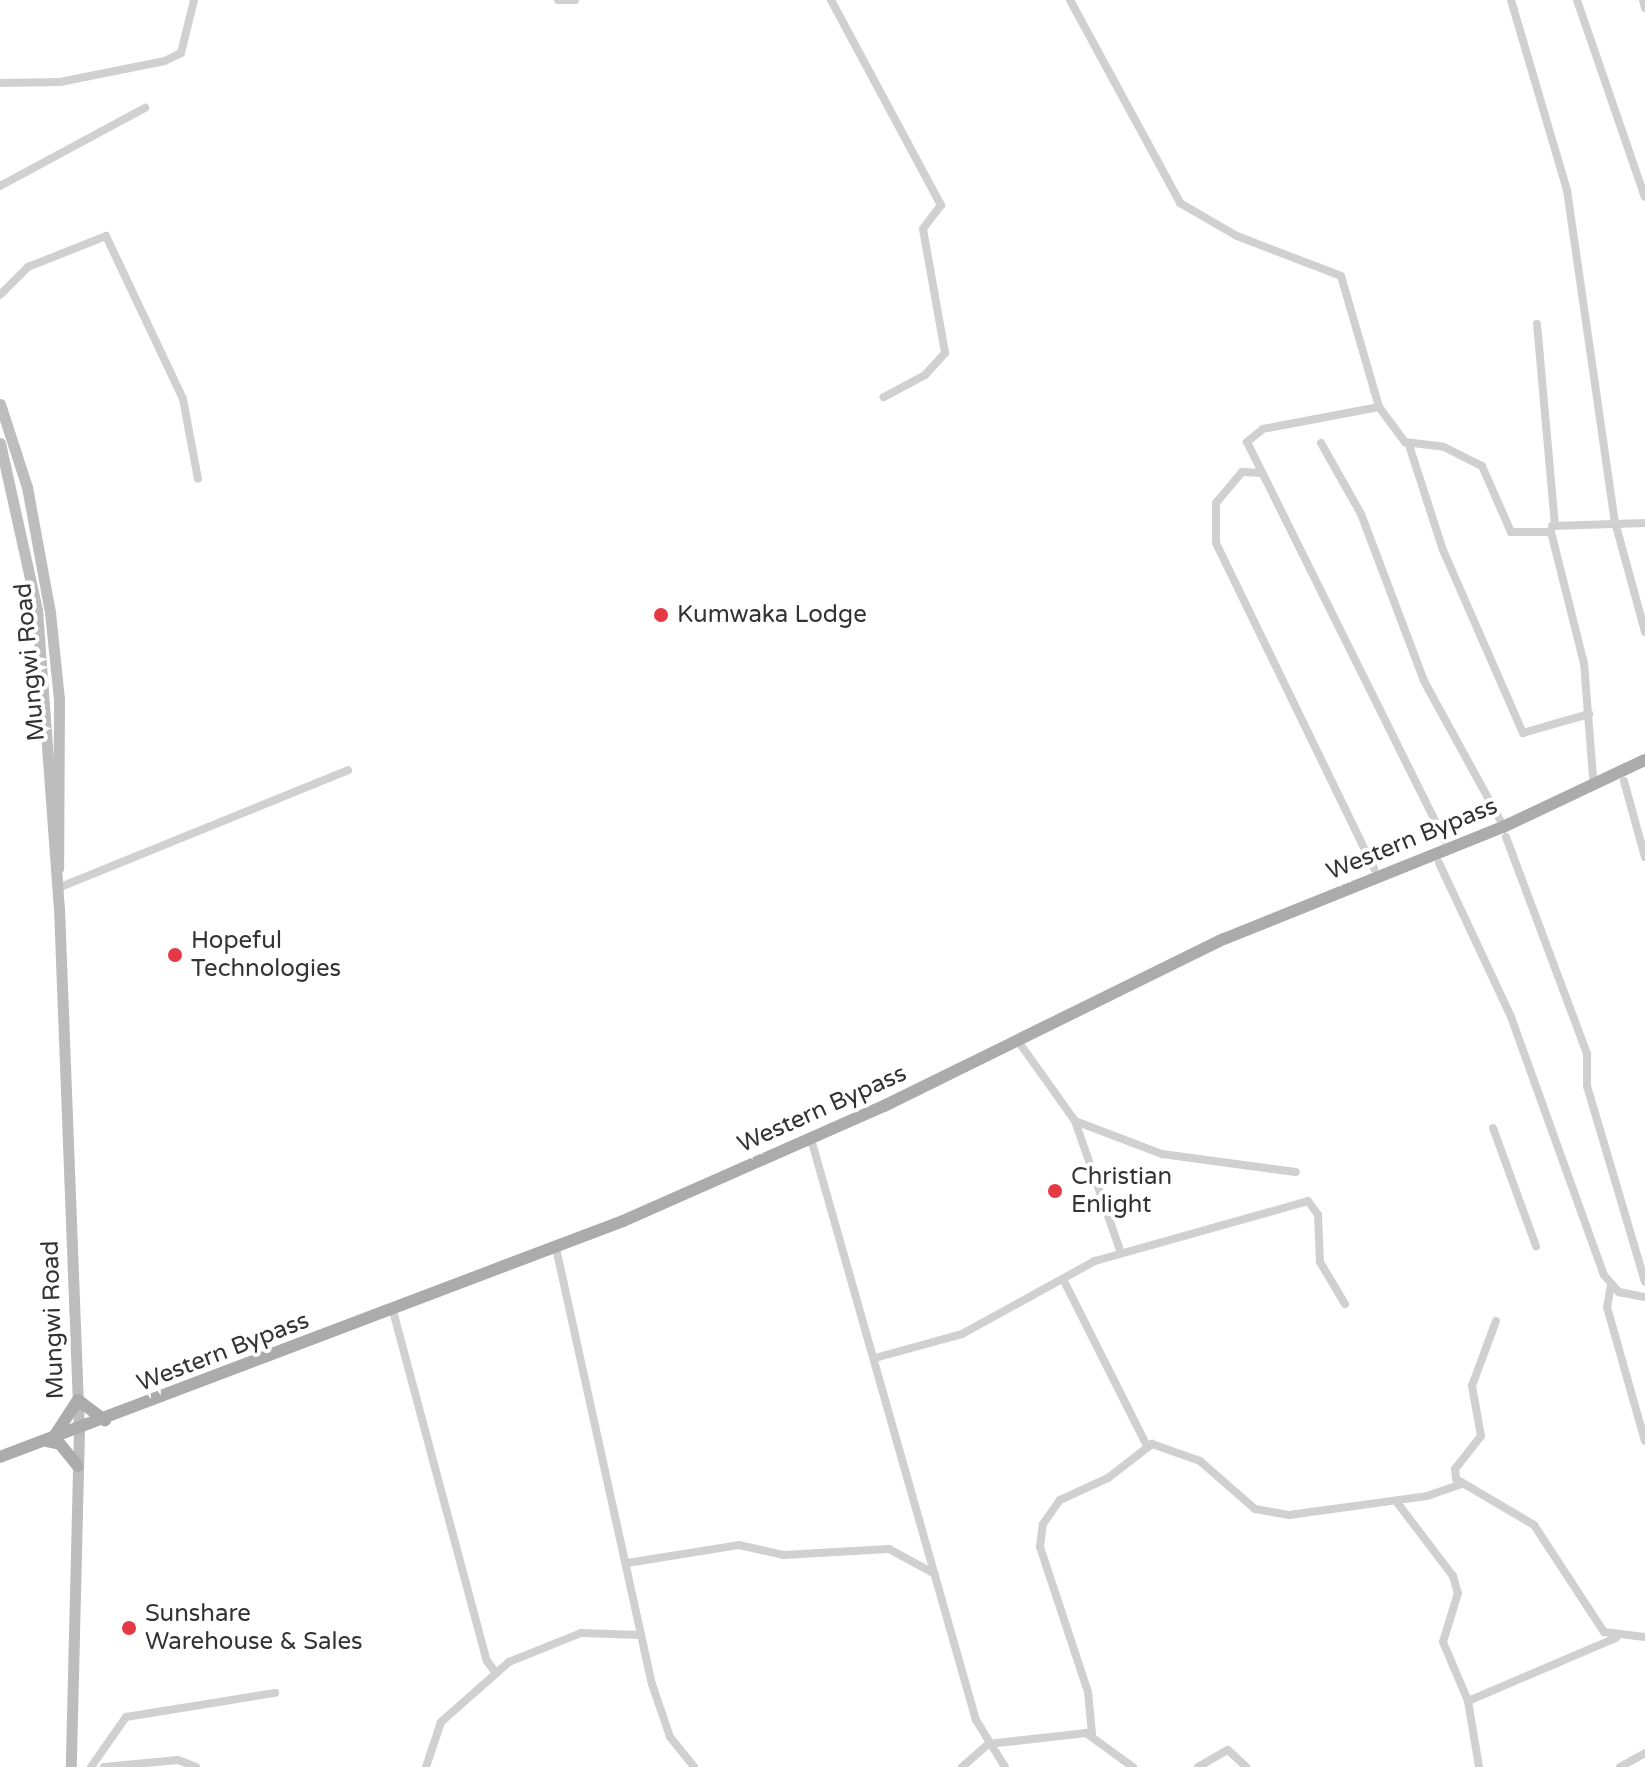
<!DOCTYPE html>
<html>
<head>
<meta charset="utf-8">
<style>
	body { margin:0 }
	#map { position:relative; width:1645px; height:1767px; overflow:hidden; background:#fff; font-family:"Varela Round",sans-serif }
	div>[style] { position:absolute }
	.street>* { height:8px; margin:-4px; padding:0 4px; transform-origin:4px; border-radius:4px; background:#d0d0d0 }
	.secondary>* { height:11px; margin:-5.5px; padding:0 5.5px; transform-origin:5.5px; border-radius:5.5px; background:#bdbdbd }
	.primary>* { height:12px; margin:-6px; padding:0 6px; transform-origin:6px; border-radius:6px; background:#ababab }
	.dots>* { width:22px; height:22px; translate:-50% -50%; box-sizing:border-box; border:4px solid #fff; border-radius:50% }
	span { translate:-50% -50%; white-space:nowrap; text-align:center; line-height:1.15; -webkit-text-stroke:8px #fff; paint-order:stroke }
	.poi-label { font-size:24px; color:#333 }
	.left { translate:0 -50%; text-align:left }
	.street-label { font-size:24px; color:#333 }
</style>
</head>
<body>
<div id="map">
	<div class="street">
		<i style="left:558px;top:0;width:17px"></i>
		<i style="left:831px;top:0;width:233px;rotate:61.8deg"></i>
		<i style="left:941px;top:205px;width:30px;rotate:127deg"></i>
		<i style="left:923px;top:229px;width:126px;rotate:79.9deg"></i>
		<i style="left:945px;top:353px;width:30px;rotate:132deg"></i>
		<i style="left:925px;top:375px;width:47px;rotate:151.8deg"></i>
		<i style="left:1070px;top:0;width:231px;rotate:61.5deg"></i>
		<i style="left:1180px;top:203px;width:66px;rotate:30.1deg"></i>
		<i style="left:1237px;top:236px;width:111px;rotate:21deg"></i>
		<i style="left:1341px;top:276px;width:136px;rotate:73.8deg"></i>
		<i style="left:1379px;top:407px;width:44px;rotate:53.4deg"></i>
		<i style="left:1405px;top:442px;width:39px;rotate:7deg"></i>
		<i style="left:1444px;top:447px;width:42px;rotate:26.6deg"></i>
		<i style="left:1482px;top:466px;width:72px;rotate:66.3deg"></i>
		<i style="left:1511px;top:532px;width:40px"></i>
		<i style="left:1551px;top:532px;width:135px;rotate:75.9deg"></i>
		<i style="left:1584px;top:663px;width:114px;rotate:85.5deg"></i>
		<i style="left:1511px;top:0;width:198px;rotate:73.6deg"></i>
		<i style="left:1567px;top:190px;width:335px;rotate:81.8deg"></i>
		<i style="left:1615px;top:522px;width:114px;rotate:74.7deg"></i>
		<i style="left:1577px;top:0;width:208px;rotate:71deg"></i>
		<i style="left:1643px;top:0;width:8px;rotate:76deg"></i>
		<i style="left:0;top:83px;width:60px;rotate:-1deg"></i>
		<i style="left:60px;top:82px;width:107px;rotate:-11.3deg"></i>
		<i style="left:165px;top:61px;width:18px;rotate:-27deg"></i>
		<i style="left:181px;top:53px;width:55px;rotate:-76.2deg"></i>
		<i style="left:0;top:186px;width:165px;rotate:-28.3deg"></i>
		<i style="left:0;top:295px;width:40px;rotate:-45deg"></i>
		<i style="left:28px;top:267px;width:84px;rotate:-21.7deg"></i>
		<i style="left:106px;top:236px;width:180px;rotate:64.7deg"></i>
		<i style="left:183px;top:399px;width:81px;rotate:79.4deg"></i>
		<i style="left:1537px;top:324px;width:202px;rotate:84.9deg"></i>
		<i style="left:1379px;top:407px;width:118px;rotate:169.3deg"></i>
		<i style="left:1263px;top:429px;width:21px;rotate:141deg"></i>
		<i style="left:1247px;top:442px;width:445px;rotate:63.6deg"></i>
		<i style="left:1321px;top:443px;width:81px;rotate:60.6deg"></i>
		<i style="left:1361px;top:514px;width:178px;rotate:69.3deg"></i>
		<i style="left:1424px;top:681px;width:158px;rotate:61.3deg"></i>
		<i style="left:1409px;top:445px;width:110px;rotate:72.1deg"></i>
		<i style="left:1443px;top:550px;width:200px;rotate:66.4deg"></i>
		<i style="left:1523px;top:733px;width:69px;rotate:-16.1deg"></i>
		<i style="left:1262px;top:473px;width:20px;rotate:-177deg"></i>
		<i style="left:1242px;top:472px;width:40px;rotate:130deg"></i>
		<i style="left:1216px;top:503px;width:40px;rotate:90deg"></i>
		<i style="left:1216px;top:543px;width:362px;rotate:64.1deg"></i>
		<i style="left:1552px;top:526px;width:93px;rotate:-1.8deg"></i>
		<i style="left:1624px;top:781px;width:79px;rotate:74.6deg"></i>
		<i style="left:1506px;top:837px;width:232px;rotate:69.5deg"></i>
		<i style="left:1587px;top:1054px;width:32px;rotate:90deg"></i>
		<i style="left:1587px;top:1086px;width:204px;rotate:73.5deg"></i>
		<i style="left:1439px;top:863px;width:170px;rotate:64.9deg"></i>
		<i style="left:1511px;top:1017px;width:274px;rotate:70.2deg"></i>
		<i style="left:1604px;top:1275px;width:23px;rotate:49deg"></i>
		<i style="left:1619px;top:1292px;width:26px;rotate:11deg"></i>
		<i style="left:58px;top:888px;width:313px;rotate:-22.1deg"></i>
		<i style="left:1018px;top:1041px;width:98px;rotate:54.5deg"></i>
		<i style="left:1075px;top:1121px;width:93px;rotate:20.8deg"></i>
		<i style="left:1162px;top:1154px;width:135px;rotate:7.7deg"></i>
		<i style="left:1075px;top:1121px;width:140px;rotate:70.8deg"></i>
		<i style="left:1493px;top:1128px;width:126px;rotate:70deg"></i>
		<i style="left:811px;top:1139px;width:604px;rotate:74.15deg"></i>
		<i style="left:976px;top:1720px;width:55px;rotate:58.3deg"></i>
		<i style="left:556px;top:1248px;width:446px;rotate:77.6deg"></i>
		<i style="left:652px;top:1684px;width:56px;rotate:71.2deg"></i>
		<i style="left:670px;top:1737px;width:38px;rotate:51deg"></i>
		<i style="left:1063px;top:1279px;width:185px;rotate:63.3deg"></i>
		<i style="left:1611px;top:1285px;width:22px;rotate:100deg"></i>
		<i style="left:1607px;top:1307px;width:139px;rotate:74.2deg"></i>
		<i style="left:393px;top:1311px;width:362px;rotate:75deg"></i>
		<i style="left:487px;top:1661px;width:15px;rotate:53deg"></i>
		<i style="left:1496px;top:1321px;width:69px;rotate:110.3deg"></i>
		<i style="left:1472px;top:1386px;width:51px;rotate:79.8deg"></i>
		<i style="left:1481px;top:1436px;width:42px;rotate:128.2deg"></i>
		<i style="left:1455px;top:1469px;width:10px;rotate:84deg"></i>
		<i style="left:1456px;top:1479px;width:91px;rotate:30.5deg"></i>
		<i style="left:1534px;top:1525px;width:128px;rotate:56.8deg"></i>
		<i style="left:1604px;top:1632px;width:41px;rotate:7deg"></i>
		<i style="left:875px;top:1358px;width:90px;rotate:-15.4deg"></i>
		<i style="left:962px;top:1334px;width:152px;rotate:-28.8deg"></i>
		<i style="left:1095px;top:1261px;width:221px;rotate:-15.7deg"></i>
		<i style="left:1308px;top:1201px;width:17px;rotate:54deg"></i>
		<i style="left:1318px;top:1215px;width:47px;rotate:87.6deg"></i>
		<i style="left:1320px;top:1262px;width:49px;rotate:59.2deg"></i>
		<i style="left:1396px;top:1501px;width:94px;rotate:52.8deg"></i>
		<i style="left:1453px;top:1576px;width:18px;rotate:74deg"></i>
		<i style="left:1458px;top:1593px;width:51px;rotate:107deg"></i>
		<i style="left:1443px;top:1642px;width:64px;rotate:67deg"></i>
		<i style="left:1468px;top:1701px;width:67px;rotate:80.5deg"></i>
		<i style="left:627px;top:1563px;width:113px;rotate:-9.1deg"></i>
		<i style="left:739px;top:1545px;width:45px;rotate:12.8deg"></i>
		<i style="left:783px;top:1555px;width:106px;rotate:-3.2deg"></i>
		<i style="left:889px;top:1549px;width:52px;rotate:28.5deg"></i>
		<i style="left:1468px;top:1701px;width:161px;rotate:-23.1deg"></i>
		<i style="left:1092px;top:1734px;width:42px;rotate:-95.4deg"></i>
		<i style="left:1088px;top:1692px;width:153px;rotate:-108.3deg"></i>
		<i style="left:1040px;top:1547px;width:23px;rotate:-83deg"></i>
		<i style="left:1043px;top:1524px;width:29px;rotate:-55deg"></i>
		<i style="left:1060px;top:1500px;width:53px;rotate:-24.6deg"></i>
		<i style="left:1108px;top:1478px;width:56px;rotate:-37.7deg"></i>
		<i style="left:1152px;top:1444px;width:51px;rotate:19.5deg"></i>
		<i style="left:1200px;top:1461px;width:73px;rotate:41.1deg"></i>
		<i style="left:1255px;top:1509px;width:35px;rotate:10deg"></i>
		<i style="left:1289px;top:1515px;width:139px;rotate:-7.8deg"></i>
		<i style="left:1427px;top:1496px;width:36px;rotate:-19deg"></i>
		<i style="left:91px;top:1767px;width:61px;rotate:-55deg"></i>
		<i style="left:126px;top:1717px;width:151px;rotate:-9.2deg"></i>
		<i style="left:104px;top:1767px;width:74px;rotate:-5.4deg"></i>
		<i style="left:178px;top:1760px;width:19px;rotate:21deg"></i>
		<i style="left:426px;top:1767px;width:47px;rotate:-71.6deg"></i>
		<i style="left:441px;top:1722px;width:91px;rotate:-41.4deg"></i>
		<i style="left:509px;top:1662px;width:78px;rotate:-21.9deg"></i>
		<i style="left:581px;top:1633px;width:60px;rotate:1.9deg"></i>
		<i style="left:962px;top:1767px;width:35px;rotate:-41deg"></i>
		<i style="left:988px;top:1744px;width:99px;rotate:-6.4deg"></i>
		<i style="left:1086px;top:1733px;width:58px;rotate:35.9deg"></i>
		<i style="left:1198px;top:1767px;width:34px;rotate:-30deg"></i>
		<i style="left:1228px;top:1750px;width:25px;rotate:43deg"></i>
		<i style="left:1620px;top:1767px;width:29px;rotate:-29deg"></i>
	</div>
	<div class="secondary">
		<i style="left:0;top:404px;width:87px;rotate:72deg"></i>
		<i style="left:27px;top:487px;width:127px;rotate:79.6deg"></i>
		<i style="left:50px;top:612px;width:87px;rotate:84.1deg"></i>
		<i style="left:59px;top:699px;width:169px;rotate:90.3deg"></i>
		<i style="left:0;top:443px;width:171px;rotate:77.5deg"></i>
		<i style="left:37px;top:610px;width:299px;rotate:85.8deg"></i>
		<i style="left:59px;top:908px;width:522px;rotate:87.81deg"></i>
		<i style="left:79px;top:1430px;width:337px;rotate:91.4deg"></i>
	</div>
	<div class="primary">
		<i style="left:78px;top:1400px;width:34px;rotate:37deg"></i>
		<i style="left:55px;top:1435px;width:42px;rotate:-56.7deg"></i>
		<i style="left:46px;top:1441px;width:14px;rotate:12deg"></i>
		<i style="left:60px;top:1444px;width:28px;rotate:51deg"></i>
		<i style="left:0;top:1457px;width:666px;rotate:-20.75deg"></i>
		<i style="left:623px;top:1221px;width:285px;rotate:-23.8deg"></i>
		<i style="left:884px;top:1106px;width:379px;rotate:-26.2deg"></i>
		<i style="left:1224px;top:939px;width:301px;rotate:-21.9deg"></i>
		<i style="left:1503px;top:827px;width:157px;rotate:-25.3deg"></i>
	</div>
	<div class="dots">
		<i style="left:661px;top:615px;background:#e63946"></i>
		<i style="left:175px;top:955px;background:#e63946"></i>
		<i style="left:1055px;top:1191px;background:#e63946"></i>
		<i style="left:129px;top:1628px;background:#e63946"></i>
	</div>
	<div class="poi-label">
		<span class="left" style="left:677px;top:615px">Kumwaka Lodge</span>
		<span class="left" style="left:191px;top:955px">Hopeful<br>Technologies</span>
		<span class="left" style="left:1071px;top:1191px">Christian<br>Enlight</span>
		<span class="left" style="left:145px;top:1628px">Sunshare<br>Warehouse &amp; Sales</span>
	</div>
	<div class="street-label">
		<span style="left:30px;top:662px;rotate:-95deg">Mungwi Road</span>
		<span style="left:1412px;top:839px;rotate:-22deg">Western Bypass</span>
		<span style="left:822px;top:1109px;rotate:-24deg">Western Bypass</span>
		<span style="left:53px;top:1320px;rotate:-92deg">Mungwi Road</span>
		<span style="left:223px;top:1352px;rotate:-21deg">Western Bypass</span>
	</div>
</div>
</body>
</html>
